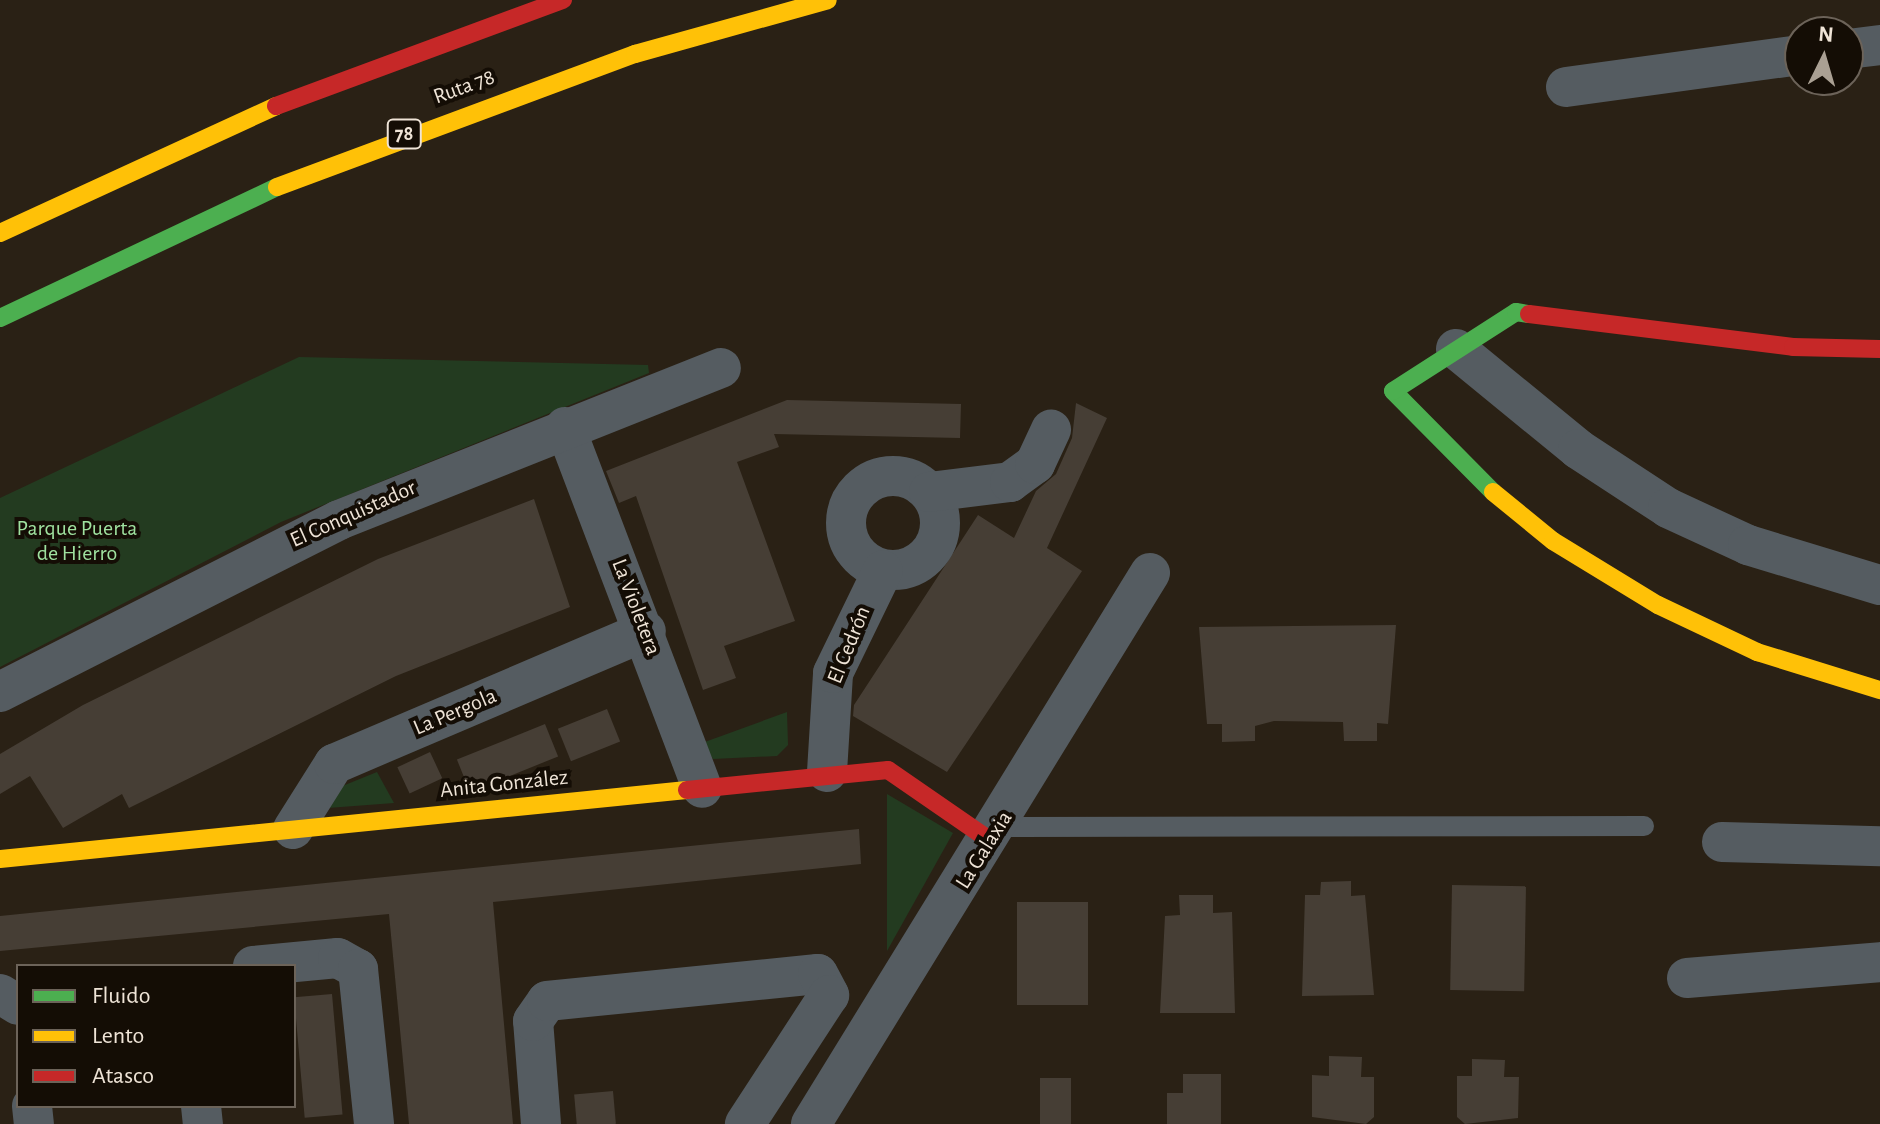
<!DOCTYPE html>
<html>
<head>
<meta charset="utf-8">
<style>
	body { margin:0 }
	#map { position:relative; width:1880px; height:1124px; overflow:hidden; background:#2a2115; font-family:"Alegreya Sans",sans-serif }
	div>[style] { position:absolute }
	.green>* { inset:0; background:#233b20 }
	.building>* { inset:0; background:#463e35; transform-origin:0 0 }
	.lane>* { height:20px; margin:-10px; padding:0 10px; transform-origin:10px; border-radius:10px; background:#555c61 }
	.street>* { height:40px; margin:-20px; padding:0 20px; transform-origin:20px; border-radius:20px; background:#555c61 }
	.street>.ring { margin:-20px; padding:0; box-sizing:content-box; background:none; border:40px solid #555c61; border-radius:50% }
	.fast>* { height:18px; margin:-9px; padding:0 9px; transform-origin:9px; border-radius:9px; background:#4caf50 }
	.slow>* { height:18px; margin:-9px; padding:0 9px; transform-origin:9px; border-radius:9px; background:#ffc107 }
	.jam>* { height:18px; margin:-9px; padding:0 9px; transform-origin:9px; border-radius:9px; background:#c62828 }
	span { translate:-50% -50%; white-space:nowrap; text-align:center; line-height:1.15; -webkit-text-stroke:8px #140d05; paint-order:stroke }
	.shield-label span { padding:2px 6px; background:#140d05; border:2px solid; border-radius:6px; -webkit-text-stroke-width:0 }
	.shield-label { font-size:20px; color:#efe4d7; font-weight:700 }
	.street-label { font-size:22px; color:#efe4d7 }
	.park-label { font-size:22px; color:#9fe19f }
	.legend { position:absolute; left:16px; top:964px; width:280px; height:144px; box-sizing:border-box; background:#140d05; border:2px solid #6c6359; margin:0; padding:10px 14px; list-style:none; font-size:24px; color:#efe4d7 }
	.legend li { display:flex; align-items:center; gap:16px; height:40px }
	.legend b { width:40px; border:2px solid #6c6359 }
	.north { position:absolute; left:1784px; top:16px; width:80px; height:80px; box-sizing:border-box; background:#140d05; border:2px solid #6c6359; border-radius:50%; rotate:5deg; font-size:22px; font-weight:700; line-height:32px; text-align:center; color:#efe4d7 }
	.north::after { content:''; display:block; margin:auto; width:28px; height:36px; background:#aaa093; clip-path:polygon(50% 0,100% 100%,50% 72%,0 100%) }
</style>
</head>
<body>
<div id="map">
	<div class="green">
		<i style="clip-path:polygon(299px 357px,648px 365px,649px 373px,281px 522px,0 667px,0 498px)"></i>
		<i style="clip-path:polygon(787px 712px,788px 745px,777px 756px,713px 759px,702px 743px)"></i>
		<i style="clip-path:polygon(377px 772px,394px 803px,328px 808px,335px 789px)"></i>
		<i style="clip-path:polygon(887px 794px,953px 833px,887px 951px)"></i>
	</div>
	<div class="building">
		<i style="clip-path:polygon(787px 400px,961px 404px,960px 438px,774px 434px,779px 447px,737px 462px,795px 621px,724px 646px,736px 678px,703px 690px,636px 496px,619px 503px,606px 471px)"></i>
		<i style="clip-path:polygon(1076px 403px,1107px 418px,1047px 548px,1082px 571px,947px 772px,853px 716px,854px 705px,978px 515px,1014px 538px,1036px 491px,1056px 474px,1072px 438px)"></i>
		<i style="clip-path:polygon(534px 499px,570px 607px,396px 676px,129px 808px,122px 794px,63px 828px,30px 776px,0 794px,0 754px,83px 705px,378px 559px)"></i>
		<i style="clip-path:polygon(1396px 625px,1388px 724px,1377px 723px,1377px 741px,1344px 741px,1343px 722px,1274px 721px,1255px 726px,1255px 741px,1222px 742px,1222px 724px,1207px 724px,1199px 627px)"></i>
		<i style="left:607px;top:709px;width:35px;height:53px;rotate:68deg"></i>
		<i style="left:545px;top:724px;width:35px;height:95px;rotate:68deg"></i>
		<i style="left:430px;top:752px;width:29px;height:36px;rotate:65deg"></i>
		<i style="clip-path:polygon(859px 829px,861px 864px,493px 902px,513px 1124px,409px 1124px,389px 914px,0 951px,0 916px)"></i>
		<i style="clip-path:polygon(1351px 881px,1351px 896px,1365px 895px,1374px 995px,1302px 996px,1305px 895px,1320px 895px,1321px 882px)"></i>
		<i style="left:1452px;top:885px;width:74px;height:105px;rotate:1deg"></i>
		<i style="clip-path:polygon(1179px 895px,1213px 895px,1213px 913px,1232px 912px,1235px 1013px,1160px 1013px,1165px 916px,1180px 915px)"></i>
		<i style="left:1017px;top:902px;width:71px;height:103px"></i>
		<i style="left:332px;top:994px;width:121px;height:38px;rotate:85deg"></i>
		<i style="clip-path:polygon(1329px 1056px,1362px 1057px,1361px 1077px,1374px 1077px,1374px 1117px,1366px 1124px,1312px 1117px,1312px 1075px,1329px 1076px)"></i>
		<i style="clip-path:polygon(1472px 1059px,1505px 1060px,1504px 1077px,1519px 1077px,1518px 1118px,1465px 1124px,1457px 1117px,1457px 1076px,1472px 1076px)"></i>
		<i style="clip-path:polygon(1183px 1074px,1221px 1074px,1221px 1124px,1167px 1124px,1167px 1093px,1183px 1093px)"></i>
		<i style="left:1040px;top:1078px;width:31px;height:46px"></i>
		<i style="left:613px;top:1091px;width:33px;height:39px;rotate:85deg"></i>
	</div>
	<div class="lane">
		<i style="left:1000px;top:827px;width:644px;rotate:-0.09deg"></i>
	</div>
	<div class="street">
		<i style="left:1848px;top:49px;width:32px;rotate:-7deg"></i>
		<i style="left:1566px;top:87px;width:236px;rotate:-7.8deg"></i>
		<i style="left:1456px;top:349px;width:158px;rotate:39.3deg"></i>
		<i style="left:1578px;top:449px;width:108px;rotate:33.2deg"></i>
		<i style="left:1668px;top:508px;width:88px;rotate:24.8deg"></i>
		<i style="left:1748px;top:545px;width:138px;rotate:16.9deg"></i>
		<i style="left:565px;top:427px;width:386px;rotate:69.2deg"></i>
		<i class="ring" style="left:846px;top:476px;width:54px;height:54px"></i>
		<i style="left:929px;top:492px;width:82px;rotate:-7deg"></i>
		<i style="left:1010px;top:482px;width:31px;rotate:-36deg"></i>
		<i style="left:1035px;top:464px;width:38px;rotate:-65deg"></i>
		<i style="left:0;top:692px;width:380px;rotate:-26.9deg"></i>
		<i style="left:339px;top:520px;width:411px;rotate:-21.7deg"></i>
		<i style="left:827px;top:772px;width:99px;rotate:-86.5deg"></i>
		<i style="left:833px;top:673px;width:114px;rotate:-64.1deg"></i>
		<i style="left:293px;top:829px;width:77px;rotate:-57.8deg"></i>
		<i style="left:334px;top:764px;width:339px;rotate:-23.1deg"></i>
		<i style="left:1722px;top:842px;width:158px;rotate:1.5deg"></i>
		<i style="left:253px;top:966px;width:85px;rotate:-5.4deg"></i>
		<i style="left:338px;top:958px;width:23px;rotate:29deg"></i>
		<i style="left:358px;top:969px;width:156px;rotate:84.1deg"></i>
		<i style="left:1687px;top:978px;width:194px;rotate:-4.7deg"></i>
		<i style="left:0;top:994px;width:21px;rotate:31deg"></i>
		<i style="left:32px;top:1106px;width:18px;rotate:84deg"></i>
		<i style="left:201px;top:1106px;width:18px;rotate:84deg"></i>
		<i style="left:541px;top:1124px;width:103px;rotate:-94.4deg"></i>
		<i style="left:533px;top:1021px;width:24px;rotate:-55deg"></i>
		<i style="left:547px;top:1001px;width:272px;rotate:-5.7deg"></i>
		<i style="left:818px;top:974px;width:24px;rotate:62deg"></i>
		<i style="left:829px;top:995px;width:154px;rotate:123.1deg"></i>
		<i style="left:811px;top:1124px;width:647px;rotate:-58.4deg"></i>
	</div>
	<div class="fast">
		<i style="left:0;top:318px;width:306px;rotate:-25.3deg"></i>
		<i style="left:1493px;top:492px;width:142px;rotate:-134.7deg"></i>
		<i style="left:1393px;top:391px;width:146px;rotate:-32.7deg"></i>
		<i style="left:1516px;top:312px;width:13px;rotate:9deg"></i>
	</div>
	<div class="slow">
		<i style="left:277px;top:187px;width:382px;rotate:-20.4deg"></i>
		<i style="left:635px;top:54px;width:200px;rotate:-15.6deg"></i>
		<i style="left:0;top:233px;width:304px;rotate:-24.7deg"></i>
		<i style="left:1493px;top:492px;width:77px;rotate:39.2deg"></i>
		<i style="left:1553px;top:541px;width:123px;rotate:31.4deg"></i>
		<i style="left:1658px;top:605px;width:110px;rotate:25.4deg"></i>
		<i style="left:1757px;top:652px;width:129px;rotate:17.2deg"></i>
		<i style="left:0;top:859px;width:690px;rotate:-5.74deg"></i>
	</div>
	<div class="jam">
		<i style="left:276px;top:106px;width:306px;rotate:-20.3deg"></i>
		<i style="left:1529px;top:314px;width:266px;rotate:7.1deg"></i>
		<i style="left:1793px;top:347px;width:87px;rotate:1.3deg"></i>
		<i style="left:687px;top:790px;width:202px;rotate:-5.7deg"></i>
		<i style="left:888px;top:770px;width:125px;rotate:34.6deg"></i>
	</div>
	<div class="shield-label">
		<span style="left:404px;top:134px">78</span>
	</div>
	<div class="street-label">
		<span style="left:464px;top:87px;rotate:-20deg">Ruta 78</span>
		<span style="left:353px;top:514px;rotate:-24deg">El Conquistador</span>
		<span style="left:636px;top:607px;rotate:69deg">La Violetera</span>
		<span style="left:849px;top:645px;rotate:-68deg">El Cedrón</span>
		<span style="left:455px;top:712px;rotate:-23deg">La Pergola</span>
		<span style="left:504px;top:784px;rotate:-6deg">Anita González</span>
		<span style="left:984px;top:850px;rotate:-58deg">La Galaxia</span>
	</div>
	<div class="park-label">
		<span style="left:77px;top:541px">Parque Puerta<br>de Hierro</span>
	</div>
	<ul class="legend">
	<li><b style="height:10px;background:#4caf50"></b>Fluido</li>
	<li><b style="height:10px;background:#ffc107"></b>Lento</li>
	<li><b style="height:10px;background:#c62828"></b>Atasco</li>
	</ul>
	<div class="north">N</div>
</div>
</body>
</html>
